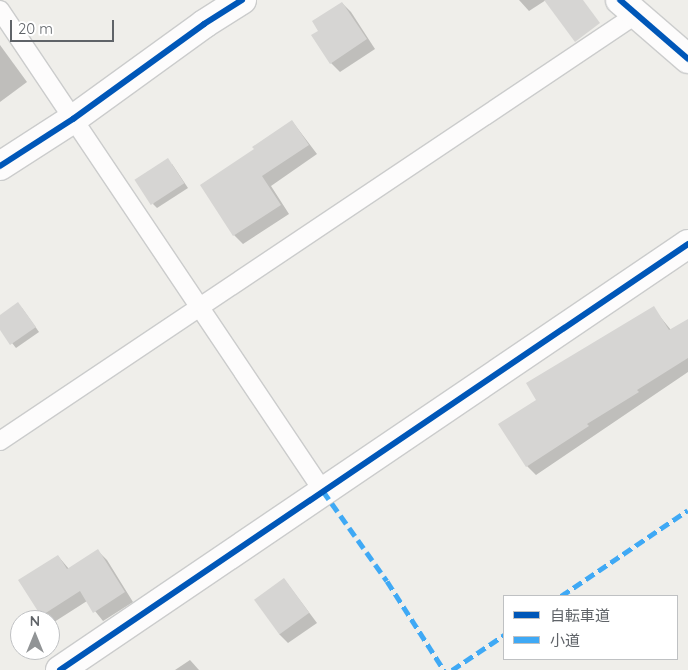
<!DOCTYPE html>
<html>
<head>
<meta charset="utf-8">
<style>
	body { margin:0 }
	#map { position:relative; width:688px; height:670px; overflow:hidden; background:#efeeea; font-family:Quicksand,"Noto Sans JP",sans-serif }
	div>[style] { position:absolute }
	.shadow>* { inset:0; background:#0003 }
	.building>* { inset:0; background:#d6d5d3; transform-origin:0 0 }
	.roads { filter:drop-shadow(1px 0 #cbcccc) drop-shadow(-1px 0 #cbcccc) drop-shadow(0 1px #cbcccc) drop-shadow(0 -1px #cbcccc) }
	.lane>* { height:18px; margin:-9px; padding:0 9px; transform-origin:9px; border-radius:9px; background:#fdfcfc }
	.street>* { height:28px; margin:-14px; padding:0 14px; transform-origin:14px; border-radius:14px; background:#fdfcfc }
	.quiet>* { height:5px; margin-top:-2.5px; transform-origin:0; background:repeating-linear-gradient(90deg,#3fa9f5 0 10px,transparent 0 15px) }
	.cycleway>* { height:6px; margin:-3px; padding:0 3px; transform-origin:3px; border-radius:3px; background:#0057b8 }
	span { translate:-50% -50%; white-space:nowrap; text-align:center; line-height:1.15; -webkit-text-stroke:5px #fff; paint-order:stroke }
	.legend { position:absolute; left:503px; top:595px; width:175px; height:65px; box-sizing:border-box; background:#fff; border:1px solid #bfc1c3; margin:0; padding:6px 9px; list-style:none; font-size:15px; color:#5f6368 }
	.legend li { display:flex; align-items:center; gap:10px; height:25px }
	.legend b { width:25px; border:1px solid #bfc1c3 }
	.north { position:absolute; left:10px; top:610px; width:50px; height:50px; box-sizing:border-box; background:#fff; border:1px solid #bfc1c3; border-radius:50%; rotate:0deg; font-size:14px; font-weight:700; line-height:20px; text-align:center; color:#5f6368 }
	.north::after { content:''; display:block; margin:auto; width:18px; height:22px; background:#919496; clip-path:polygon(50% 0,100% 100%,50% 72%,0 100%) }
	.scale { position:absolute; left:10px; top:20px; width:104px; height:22px; box-sizing:border-box; border:2px solid #5f6368; border-top:0; padding-left:6px; font-size:15px; line-height:18px; white-space:nowrap; color:#5f6368; -webkit-text-stroke:4px #fff; paint-order:stroke }
</style>
</head>
<body>
<div id="map">
	<div class="shadow">
		<i style="clip-path:polygon(519px 0,546px 0,529px 11px)"></i>
		<i style="clip-path:polygon(342px 3px,351px 12px,375px 49px,340px 72px,331px 63px,320px 31px)"></i>
		<i style="clip-path:polygon(0 45px,27px 82px,0 102px)"></i>
		<i style="clip-path:polygon(292px 121px,317px 154px,271px 186px,289px 214px,243px 244px,234px 235px,201px 185px,255px 150px)"></i>
		<i style="clip-path:polygon(172px 164px,188px 188px,157px 208px,153px 204px)"></i>
		<i style="clip-path:polygon(22px 308px,39px 332px,16px 348px,0 328px,0 316px)"></i>
		<i style="clip-path:polygon(653px 308px,671px 330px,688px 328px,688px 372px,536px 475px,527px 466px,538px 400px)"></i>
		<i style="clip-path:polygon(98px 551px,107px 560px,133px 602px,103px 621px,87px 601px,51px 624px,50px 620px,42px 615px,58px 556px,69px 569px)"></i>
		<i style="clip-path:polygon(284px 579px,317px 623px,288px 643px,279px 634px)"></i>
		<i style="clip-path:polygon(190px 660px,199px 670px,175px 670px)"></i>
	</div>
	<div class="building">
		<i style="clip-path:polygon(544px 0,583px 0,600px 23px,575px 42px)"></i>
		<i style="clip-path:polygon(342px 2px,367px 39px,330px 64px,311px 35px,318px 31px,312px 21px)"></i>
		<i style="clip-path:polygon(292px 120px,309px 145px,262px 176px,281px 205px,233px 236px,200px 185px,254px 149px,252px 147px)"></i>
		<i style="left:168px;top:158px;width:30px;height:40px;rotate:57deg"></i>
		<i style="clip-path:polygon(18px 302px,36px 327px,10px 345px,0 330px,0 315px)"></i>
		<i style="clip-path:polygon(654px 306px,669px 330px,688px 319px,688px 358px,637px 390px,639px 392px,587px 424px,589px 426px,526px 467px,498px 424px,536px 400px,526px 383px)"></i>
		<i style="clip-path:polygon(98px 549px,125px 592px,93px 613px,80px 591px,41px 616px,18px 580px,58px 555px,67px 569px)"></i>
		<i style="left:284px;top:578px;width:43px;height:37px;rotate:54deg"></i>
	</div>
	<div class="roads">
		<div class="lane">
			<i style="left:0;top:10px;width:579px;rotate:56.12deg"></i>
			<i style="left:0;top:441px;width:767px;rotate:-33.84deg"></i>
		</div>
		<div class="street">
			<i style="left:620px;top:0;width:90px;rotate:40.9deg"></i>
			<i style="left:0;top:166px;width:87px;rotate:-32.8deg"></i>
			<i style="left:73px;top:119px;width:162px;rotate:-35.9deg"></i>
			<i style="left:204px;top:24px;width:45px;rotate:-32.3deg"></i>
			<i style="left:60px;top:670px;width:759px;rotate:-34.15deg"></i>
		</div>
	</div>
	<div class="quiet">
		<i style="left:323px;top:491px;width:110px;rotate:54.6deg"></i>
		<i style="left:387px;top:581px;width:106px;rotate:57.4deg"></i>
		<i style="left:561px;top:596px;width:153px;rotate:-34.1deg"></i>
		<i style="left:452px;top:670px;width:63px;rotate:-33.9deg"></i>
	</div>
	<div class="cycleway">
		<i style="left:620px;top:0;width:90px;rotate:40.9deg"></i>
		<i style="left:0;top:166px;width:87px;rotate:-32.8deg"></i>
		<i style="left:73px;top:119px;width:162px;rotate:-35.9deg"></i>
		<i style="left:204px;top:24px;width:45px;rotate:-32.3deg"></i>
		<i style="left:60px;top:670px;width:759px;rotate:-34.15deg"></i>
	</div>
	<ul class="legend">
	<li><b style="height:6px;background:#0057b8"></b>自転車道</li>
	<li><b style="height:6px;background:#3fa9f5"></b>小道</li>
	</ul>
	<div class="north">N</div>
	<div class="scale">20 m</div>
</div>
</body>
</html>
